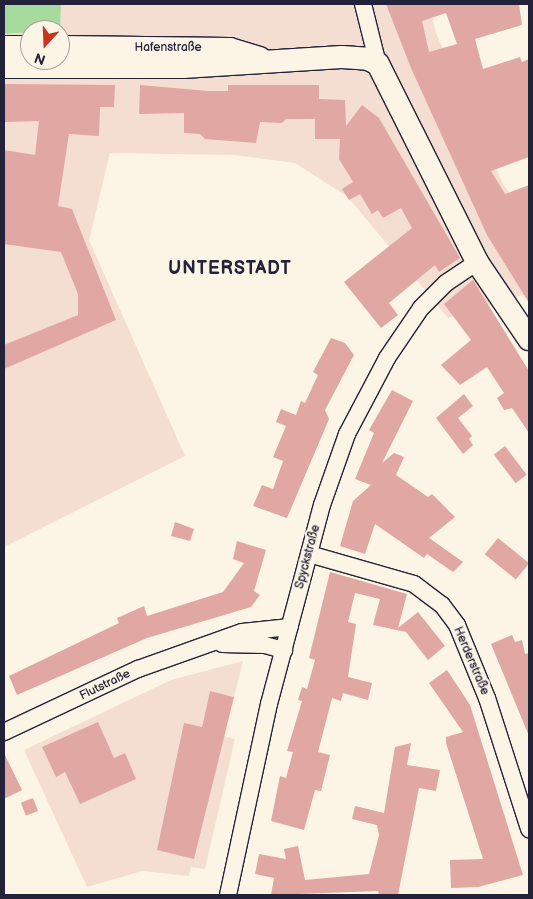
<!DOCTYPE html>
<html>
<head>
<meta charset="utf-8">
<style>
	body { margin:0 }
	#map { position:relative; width:533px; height:899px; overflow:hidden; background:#fcf5e5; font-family:"Balsamiq Sans",sans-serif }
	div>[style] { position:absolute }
	.built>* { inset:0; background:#f4ded1 }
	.green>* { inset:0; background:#a7db9d }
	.building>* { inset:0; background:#e1a7a3; transform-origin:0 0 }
	.roads { filter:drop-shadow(1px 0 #22223b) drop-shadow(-1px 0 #22223b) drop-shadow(0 1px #22223b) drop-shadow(0 -1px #22223b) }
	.street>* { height:16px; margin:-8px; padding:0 8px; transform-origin:8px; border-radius:8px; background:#fcf5e5 }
	.secondary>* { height:22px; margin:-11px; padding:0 11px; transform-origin:11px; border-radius:11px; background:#fcf5e5 }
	span { translate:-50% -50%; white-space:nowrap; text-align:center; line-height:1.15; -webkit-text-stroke:4.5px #fcf5e5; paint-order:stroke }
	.street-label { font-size:12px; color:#22223b }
	.district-label { font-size:18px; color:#22223b; font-weight:700; letter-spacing:1px }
	.frame { position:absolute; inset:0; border:5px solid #22223b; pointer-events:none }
	.north { position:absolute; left:20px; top:20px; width:50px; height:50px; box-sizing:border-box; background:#fcf5e5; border:1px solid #a5a1a1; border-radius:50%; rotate:200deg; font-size:14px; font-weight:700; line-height:20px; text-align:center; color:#22223b }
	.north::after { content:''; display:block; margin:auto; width:18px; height:22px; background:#c8321e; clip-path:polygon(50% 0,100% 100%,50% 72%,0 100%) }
</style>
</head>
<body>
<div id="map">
	<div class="built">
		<i style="clip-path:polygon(evenodd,4px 4px,429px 4px,436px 33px,502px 182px,529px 224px,529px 293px,448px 318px,348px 197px,295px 163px,235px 155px,110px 153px,89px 240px,185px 456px,4px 547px,4px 4px,30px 30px,60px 30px,60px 60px,30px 60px,30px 30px)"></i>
		<i style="clip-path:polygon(243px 661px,234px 697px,210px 691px,201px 730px,235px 739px,205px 869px,191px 867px,189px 876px,142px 871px,87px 887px,24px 750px,171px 680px)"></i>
	</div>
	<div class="green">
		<i style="clip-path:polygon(4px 4px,61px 4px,60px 34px,60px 30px,4px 34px)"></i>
	</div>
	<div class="building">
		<i style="clip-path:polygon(evenodd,386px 4px,519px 4px,522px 25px,475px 39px,483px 69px,520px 57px,522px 62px,529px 59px,529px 157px,491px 171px,505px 194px,529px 185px,529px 303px,487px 235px,411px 68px,386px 4px,446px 13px,457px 44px,429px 52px,422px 21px,446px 13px)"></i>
		<i style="clip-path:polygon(4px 84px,115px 85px,114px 107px,100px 107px,99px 136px,69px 134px,58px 206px,72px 209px,116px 320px,4px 369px,4px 345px,78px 315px,78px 294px,61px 252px,4px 244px,4px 150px,35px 155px,39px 121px,4px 122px)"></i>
		<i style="clip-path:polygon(140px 85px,208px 91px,228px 91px,228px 85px,319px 85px,319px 99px,345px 100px,346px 126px,362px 105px,379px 118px,460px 258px,439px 272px,435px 265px,389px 303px,398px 315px,381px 328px,344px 282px,412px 228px,401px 208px,383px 218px,378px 210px,372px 214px,360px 194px,349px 200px,342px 189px,353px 182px,339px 159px,340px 139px,315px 139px,315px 119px,286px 119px,282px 123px,260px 122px,256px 143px,205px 139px,200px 134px,184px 133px,184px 113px,139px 114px)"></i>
		<i style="clip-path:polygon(473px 280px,529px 371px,529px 433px,512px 408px,504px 410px,497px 398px,504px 393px,487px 367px,460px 385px,441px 365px,471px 340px,444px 304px)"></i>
		<i style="clip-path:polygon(331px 338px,345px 343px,354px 355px,325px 410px,329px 419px,287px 518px,253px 506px,262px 485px,273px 489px,283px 461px,273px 457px,286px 426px,276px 422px,281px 409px,296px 415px,301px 401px,305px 403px,318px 375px,313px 372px)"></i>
		<i style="clip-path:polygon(392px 390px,413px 401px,382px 463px,394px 453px,404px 457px,396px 475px,428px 497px,432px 494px,455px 517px,429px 538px,463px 562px,453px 572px,427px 554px,424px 558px,375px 524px,365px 554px,340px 546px,353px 501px,371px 485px,355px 479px,374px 433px,369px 430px)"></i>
		<i style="clip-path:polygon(464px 394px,473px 406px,458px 418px,472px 436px,469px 439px,473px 445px,463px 454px,436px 418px)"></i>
		<i style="left:505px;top:446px;width:36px;height:14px;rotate:53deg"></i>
		<i style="clip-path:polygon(175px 522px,194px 529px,190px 541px,171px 536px)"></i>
		<i style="left:498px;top:538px;width:40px;height:21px;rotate:39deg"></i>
		<i style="clip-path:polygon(237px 541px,266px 550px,254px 591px,260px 595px,251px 607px,147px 638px,17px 695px,9px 676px,119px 623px,117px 618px,144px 606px,147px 616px,223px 592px,244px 563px,233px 559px)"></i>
		<i style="clip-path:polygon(330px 572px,407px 594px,398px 628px,418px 612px,445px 646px,428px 660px,406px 632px,373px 625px,380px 599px,355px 593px,348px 622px,356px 624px,348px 677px,372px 683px,368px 700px,343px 693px,341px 701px,332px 698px,318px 752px,330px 755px,321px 791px,315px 790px,304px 830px,271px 821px,280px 776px,286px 778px,293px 752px,287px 751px,302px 701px,298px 700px,302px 687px,307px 689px,315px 660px,309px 658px)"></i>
		<i style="clip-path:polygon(512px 635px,515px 642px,522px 640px,525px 654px,529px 653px,529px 736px,491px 644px)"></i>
		<i style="clip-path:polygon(447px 670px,470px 705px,523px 875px,478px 887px,451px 888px,450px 860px,483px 859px,446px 743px,446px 737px,463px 732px,429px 683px)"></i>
		<i style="clip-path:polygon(210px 691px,234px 697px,194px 859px,157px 850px,184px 723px,202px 727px)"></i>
		<i style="clip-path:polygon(98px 722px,114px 758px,125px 753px,136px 779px,80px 804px,65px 772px,56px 777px,42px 747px)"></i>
		<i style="clip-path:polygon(411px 743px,407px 765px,440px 770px,436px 791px,419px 788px,398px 895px,379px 895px,378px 891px,271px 895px,274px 878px,255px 874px,259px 854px,286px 859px,284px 849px,298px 846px,305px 880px,369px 874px,379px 835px,377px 825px,352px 819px,355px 806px,384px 813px,395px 747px)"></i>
		<i style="clip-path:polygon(4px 753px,22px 790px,4px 799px)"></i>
		<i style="left:33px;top:798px;width:14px;height:13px;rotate:69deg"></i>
	</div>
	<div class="roads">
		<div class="street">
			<i style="left:363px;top:4px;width:62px;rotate:76deg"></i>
			<i style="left:309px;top:554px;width:109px;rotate:15.9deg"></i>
			<i style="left:414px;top:584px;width:35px;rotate:37deg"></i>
			<i style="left:442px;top:605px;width:25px;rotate:53deg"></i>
			<i style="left:457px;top:625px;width:79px;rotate:67.7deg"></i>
			<i style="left:487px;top:698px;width:138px;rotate:72.2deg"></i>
			<i style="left:222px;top:644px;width:43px;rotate:1.3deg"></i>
			<i style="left:265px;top:645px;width:20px;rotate:15deg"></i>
			<i style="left:4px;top:732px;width:148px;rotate:-25.2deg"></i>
			<i style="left:138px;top:669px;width:110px;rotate:-19.6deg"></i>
			<i style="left:242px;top:632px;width:48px;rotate:-5.9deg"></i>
			<i style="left:228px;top:895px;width:195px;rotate:-77.9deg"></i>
			<i style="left:269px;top:704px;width:206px;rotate:-75.1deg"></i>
			<i style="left:322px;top:505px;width:75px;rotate:-70.6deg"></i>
			<i style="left:347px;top:434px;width:86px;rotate:-62.2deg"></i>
			<i style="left:387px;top:358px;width:60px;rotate:-55.8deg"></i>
			<i style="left:421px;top:308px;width:35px;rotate:-45deg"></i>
			<i style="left:446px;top:283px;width:37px;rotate:-34deg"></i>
		</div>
		<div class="secondary">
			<i style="left:4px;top:47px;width:26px"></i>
			<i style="left:60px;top:47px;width:170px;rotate:0.7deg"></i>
			<i style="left:230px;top:49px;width:31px;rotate:17deg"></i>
			<i style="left:4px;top:67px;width:179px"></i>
			<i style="left:183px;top:67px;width:159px;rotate:-3.6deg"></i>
			<i style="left:342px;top:57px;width:26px;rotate:4deg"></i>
			<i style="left:368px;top:59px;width:11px;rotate:27deg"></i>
			<i style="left:378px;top:64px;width:221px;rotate:63.4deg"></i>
			<i style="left:477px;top:262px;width:93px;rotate:56deg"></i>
		</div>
	</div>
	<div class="street-label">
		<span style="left:168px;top:48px">Hafenstraße</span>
		<span style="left:308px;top:557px;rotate:-75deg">Spyckstraße</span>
		<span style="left:471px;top:661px;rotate:67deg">Herderstraße</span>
		<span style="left:105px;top:685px;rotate:-26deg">Flutstraße</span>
	</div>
	<div class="district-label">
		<span style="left:230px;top:269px">UNTERSTADT</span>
	</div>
	<div class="frame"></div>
	<div class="north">N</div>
</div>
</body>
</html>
